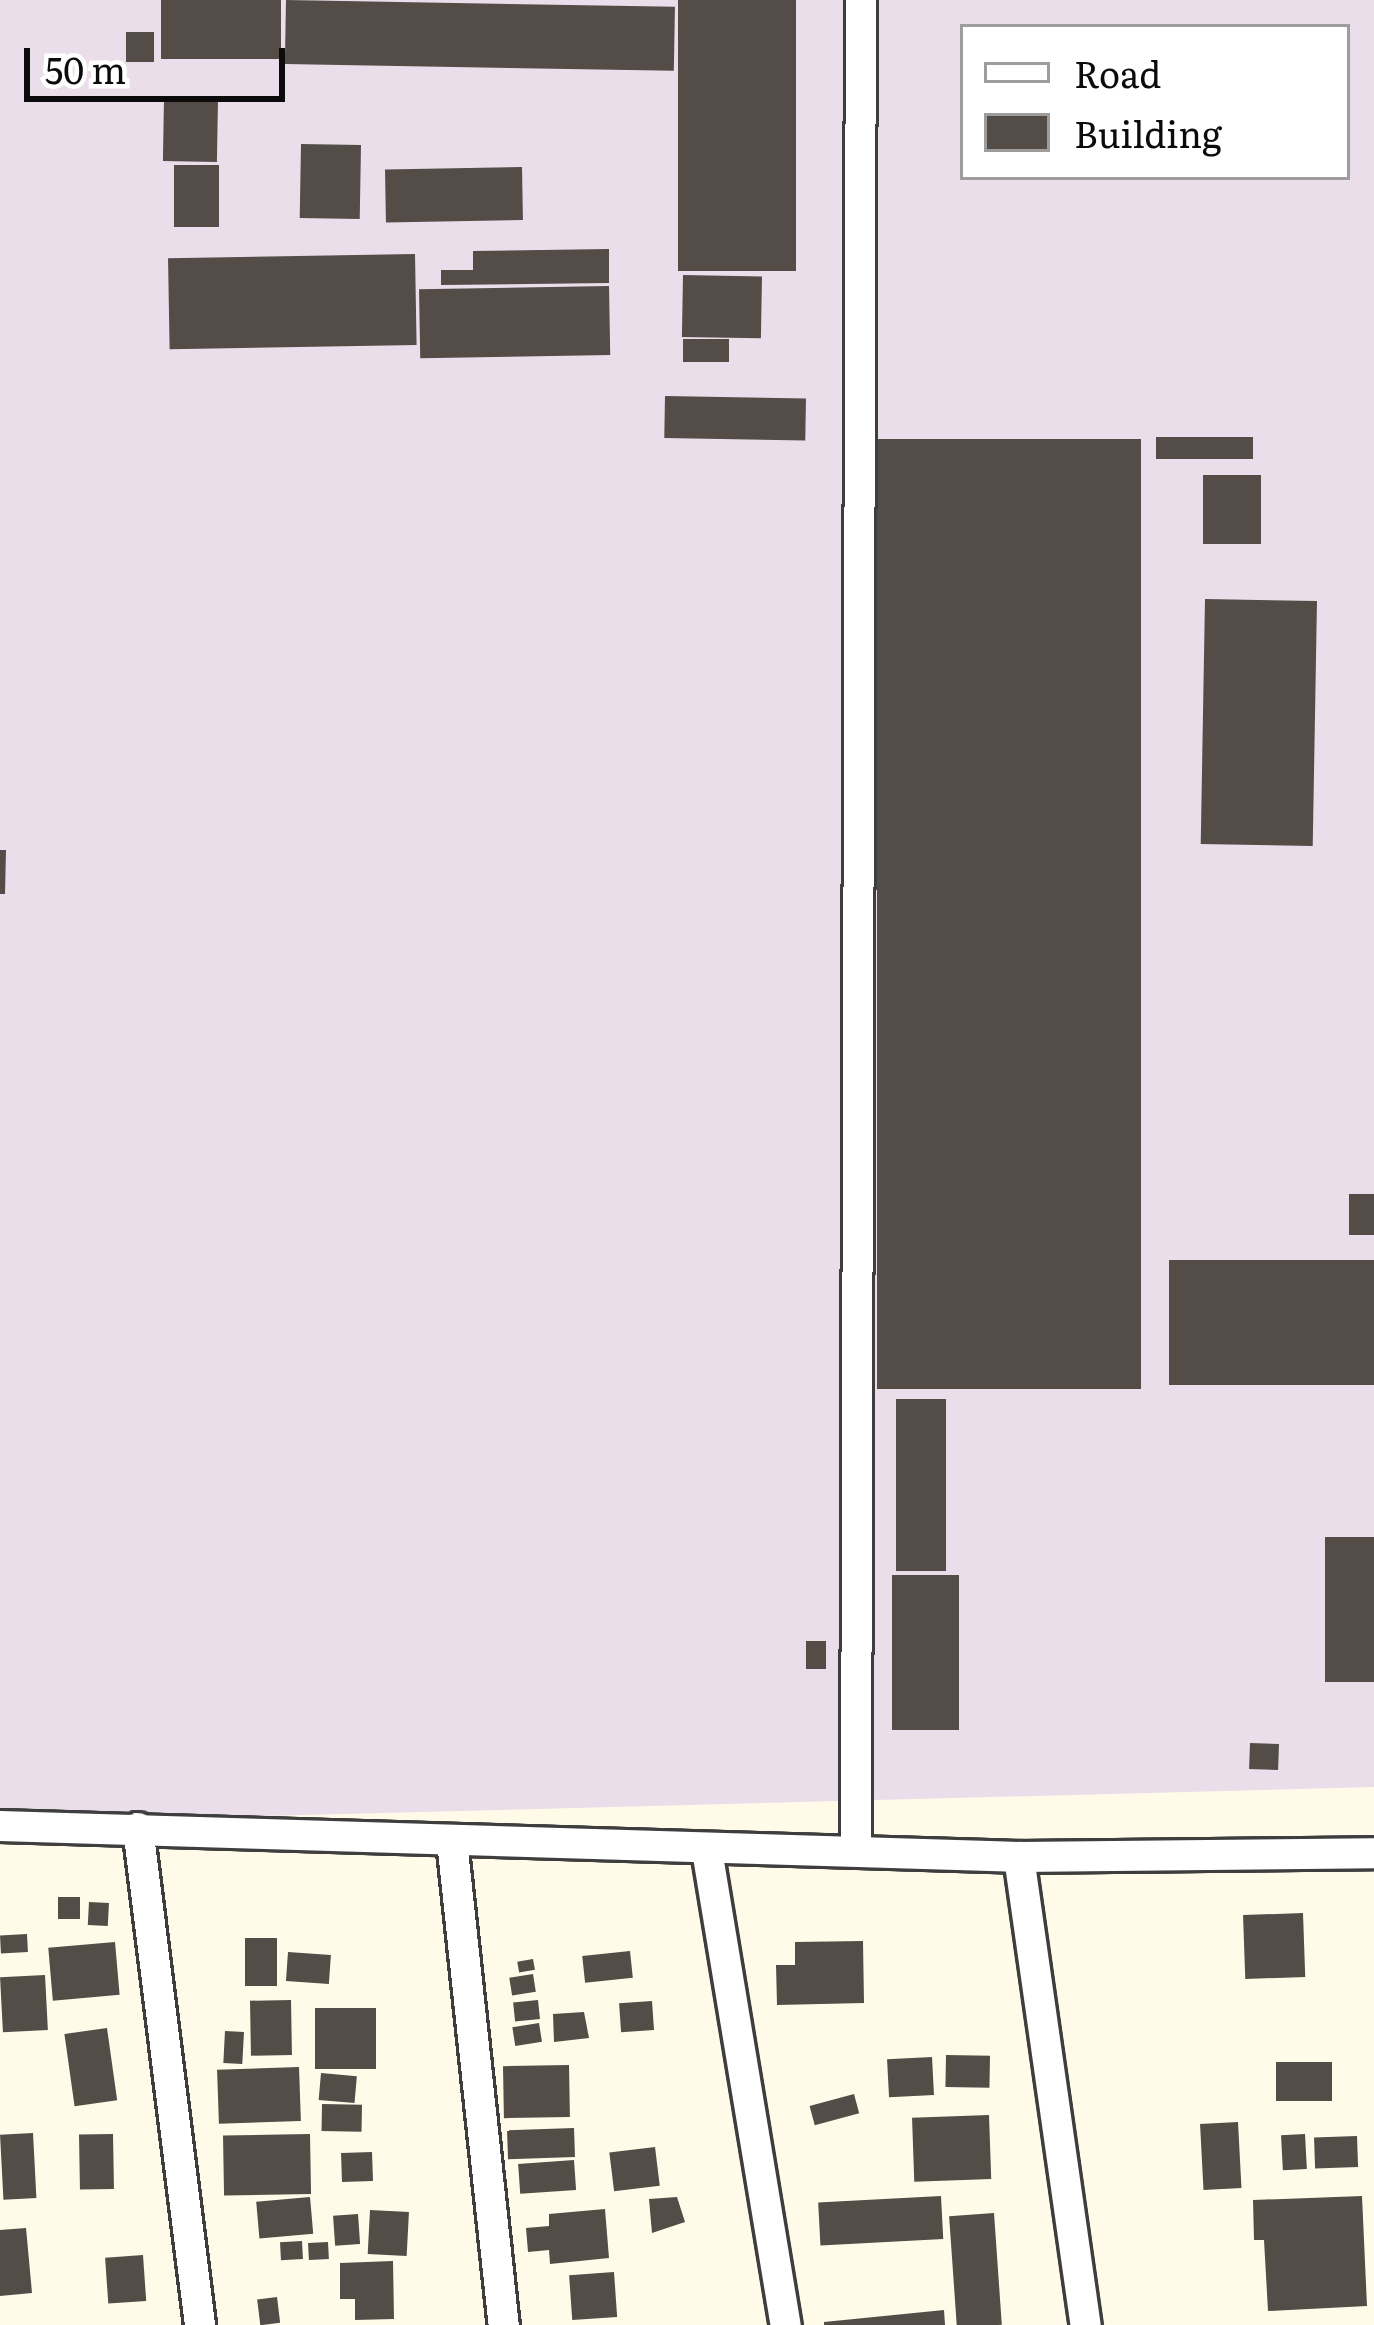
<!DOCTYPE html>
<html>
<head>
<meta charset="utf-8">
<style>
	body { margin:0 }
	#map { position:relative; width:1374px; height:2325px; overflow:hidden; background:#fffbe8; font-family:Literata,serif }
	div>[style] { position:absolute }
	.industrial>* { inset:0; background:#e9deea }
	.building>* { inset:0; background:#534c47; transform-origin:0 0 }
	.roads { filter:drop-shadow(3px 0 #3e3e3e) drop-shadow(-3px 0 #3e3e3e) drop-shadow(0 3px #3e3e3e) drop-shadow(0 -3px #3e3e3e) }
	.street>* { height:30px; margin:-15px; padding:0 15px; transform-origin:15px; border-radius:15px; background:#fff }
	span { translate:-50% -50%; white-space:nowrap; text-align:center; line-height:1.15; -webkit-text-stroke:12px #fff; paint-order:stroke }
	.legend { position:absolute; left:960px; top:24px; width:390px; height:156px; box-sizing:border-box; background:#fff; border:3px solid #9d9d9d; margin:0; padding:15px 21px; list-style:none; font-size:36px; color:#0b0b0b }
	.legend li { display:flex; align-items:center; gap:24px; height:60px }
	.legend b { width:60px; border:3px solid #9d9d9d }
	.scale { position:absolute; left:24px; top:48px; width:261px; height:54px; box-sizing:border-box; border:6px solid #0b0b0b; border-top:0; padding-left:15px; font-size:36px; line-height:42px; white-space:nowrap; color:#0b0b0b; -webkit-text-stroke:9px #fff; paint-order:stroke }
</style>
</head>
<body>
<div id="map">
	<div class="industrial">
		<i style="clip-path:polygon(evenodd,0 0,1374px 0,1374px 1787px,0 1823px,0 0,963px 27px,1347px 27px,1347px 177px,963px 177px,963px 27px)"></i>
	</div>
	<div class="building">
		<i style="left:161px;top:0;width:120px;height:59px"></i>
		<i style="left:286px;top:0;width:389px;height:64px;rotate:1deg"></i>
		<i style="left:678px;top:0;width:118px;height:271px"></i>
		<i style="left:154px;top:32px;width:30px;height:28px;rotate:90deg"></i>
		<i style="left:164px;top:99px;width:54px;height:62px;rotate:1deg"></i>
		<i style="left:361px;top:145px;width:74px;height:60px;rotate:91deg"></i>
		<i style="left:219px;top:165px;width:62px;height:45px;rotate:90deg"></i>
		<i style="left:522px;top:167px;width:53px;height:137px;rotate:89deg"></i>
		<i style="clip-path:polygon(609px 249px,609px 283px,441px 285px,441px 270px,473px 270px,473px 251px)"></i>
		<i style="left:415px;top:254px;width:91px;height:247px;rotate:89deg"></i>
		<i style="left:683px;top:275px;width:79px;height:62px;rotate:1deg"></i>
		<i style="left:609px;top:286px;width:69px;height:190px;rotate:89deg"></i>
		<i style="left:683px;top:339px;width:46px;height:23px"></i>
		<i style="left:665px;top:396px;width:141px;height:42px;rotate:1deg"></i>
		<i style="left:1156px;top:437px;width:97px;height:22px"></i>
		<i style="left:877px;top:439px;width:264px;height:950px"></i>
		<i style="left:1203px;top:475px;width:58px;height:69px"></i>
		<i style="left:1205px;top:599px;width:112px;height:245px;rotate:1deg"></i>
		<i style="clip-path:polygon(0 850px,6px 850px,5px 894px,0 894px)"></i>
		<i style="left:1349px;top:1194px;width:25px;height:41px"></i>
		<i style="left:1169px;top:1260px;width:205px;height:125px"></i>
		<i style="left:896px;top:1399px;width:50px;height:172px"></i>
		<i style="left:1325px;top:1537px;width:49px;height:145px"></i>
		<i style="left:959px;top:1575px;width:155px;height:67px;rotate:90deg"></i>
		<i style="left:806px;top:1641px;width:20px;height:28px"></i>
		<i style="left:1250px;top:1743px;width:29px;height:26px;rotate:2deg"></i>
		<i style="left:58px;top:1897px;width:22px;height:22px"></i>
		<i style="left:89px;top:1902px;width:20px;height:23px;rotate:3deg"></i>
		<i style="left:1303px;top:1913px;width:64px;height:60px;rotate:88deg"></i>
		<i style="left:27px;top:1934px;width:18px;height:27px;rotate:87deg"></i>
		<i style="left:245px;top:1938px;width:32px;height:48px"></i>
		<i style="clip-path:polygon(863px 1941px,864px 2003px,777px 2005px,776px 1965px,795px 1965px,795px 1942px)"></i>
		<i style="left:115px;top:1942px;width:53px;height:67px;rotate:85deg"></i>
		<i style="left:630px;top:1951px;width:27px;height:48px;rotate:84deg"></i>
		<i style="left:288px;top:1952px;width:43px;height:29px;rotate:4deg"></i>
		<i style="left:533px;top:1959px;width:11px;height:16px;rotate:80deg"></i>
		<i style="left:533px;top:1974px;width:18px;height:24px;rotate:81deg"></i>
		<i style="left:45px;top:1975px;width:55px;height:45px;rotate:87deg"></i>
		<i style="left:291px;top:2000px;width:55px;height:41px;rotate:89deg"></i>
		<i style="left:538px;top:2000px;width:19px;height:25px;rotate:84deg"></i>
		<i style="left:652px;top:2001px;width:29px;height:33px;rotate:86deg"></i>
		<i style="left:315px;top:2008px;width:61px;height:61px"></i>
		<i style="clip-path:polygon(584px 2012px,589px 2038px,554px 2042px,553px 2014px)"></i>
		<i style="left:539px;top:2023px;width:19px;height:27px;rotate:81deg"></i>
		<i style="left:107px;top:2028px;width:73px;height:43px;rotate:82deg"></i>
		<i style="left:225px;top:2031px;width:19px;height:32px;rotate:3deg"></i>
		<i style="left:946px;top:2055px;width:44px;height:32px;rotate:1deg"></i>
		<i style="left:932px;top:2057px;width:38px;height:45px;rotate:87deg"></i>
		<i style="left:1332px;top:2062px;width:39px;height:56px;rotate:90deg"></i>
		<i style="left:569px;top:2065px;width:52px;height:66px;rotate:89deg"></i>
		<i style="left:299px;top:2067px;width:54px;height:82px;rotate:88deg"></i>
		<i style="left:321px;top:2073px;width:36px;height:27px;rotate:5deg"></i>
		<i style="left:854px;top:2094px;width:20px;height:46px;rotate:75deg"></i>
		<i style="left:322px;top:2104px;width:40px;height:27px;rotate:1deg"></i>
		<i style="left:989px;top:2115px;width:64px;height:77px;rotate:88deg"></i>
		<i style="left:1238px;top:2122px;width:66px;height:38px;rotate:87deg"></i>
		<i style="left:574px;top:2128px;width:29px;height:67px;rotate:88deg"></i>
		<i style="left:33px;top:2133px;width:65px;height:33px;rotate:87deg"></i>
		<i style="left:113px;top:2134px;width:55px;height:34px;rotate:89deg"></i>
		<i style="left:310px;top:2134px;width:60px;height:87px;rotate:89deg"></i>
		<i style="left:1305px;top:2134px;width:35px;height:24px;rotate:87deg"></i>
		<i style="left:1357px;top:2136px;width:31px;height:43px;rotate:88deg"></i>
		<i style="left:655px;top:2147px;width:39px;height:46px;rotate:83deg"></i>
		<i style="left:372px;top:2152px;width:29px;height:31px;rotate:88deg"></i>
		<i style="left:574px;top:2160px;width:30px;height:56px;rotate:86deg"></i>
		<i style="left:941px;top:2196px;width:43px;height:123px;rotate:87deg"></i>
		<i style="clip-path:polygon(1362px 2196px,1367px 2306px,1268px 2311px,1264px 2240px,1254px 2240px,1253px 2200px)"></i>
		<i style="left:310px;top:2197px;width:37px;height:54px;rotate:85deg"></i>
		<i style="clip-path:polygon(677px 2197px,685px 2222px,652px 2233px,649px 2199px)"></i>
		<i style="clip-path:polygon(605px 2209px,609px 2258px,550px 2264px,549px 2250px,528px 2252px,526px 2228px,549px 2226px,549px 2214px)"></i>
		<i style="left:370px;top:2210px;width:39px;height:44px;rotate:3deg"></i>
		<i style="left:994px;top:2213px;width:112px;height:45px;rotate:86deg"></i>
		<i style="left:358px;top:2214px;width:30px;height:25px;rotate:86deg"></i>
		<i style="clip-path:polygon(26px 2228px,32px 2293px,0 2296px,0 2230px)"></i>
		<i style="left:302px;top:2241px;width:18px;height:22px;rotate:87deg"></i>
		<i style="left:328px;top:2242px;width:17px;height:20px;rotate:87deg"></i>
		<i style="left:143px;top:2255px;width:46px;height:38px;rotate:86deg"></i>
		<i style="clip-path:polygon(393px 2261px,394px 2319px,355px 2320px,355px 2299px,340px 2299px,340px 2263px)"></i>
		<i style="left:614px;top:2272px;width:45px;height:45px;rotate:86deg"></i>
		<i style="left:277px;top:2297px;width:26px;height:20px;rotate:83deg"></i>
		<i style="clip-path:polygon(944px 2310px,945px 2325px,824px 2325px,824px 2322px)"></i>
	</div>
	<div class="roads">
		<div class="street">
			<i style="left:0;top:1826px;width:1019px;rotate:1.74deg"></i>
			<i style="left:1019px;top:1857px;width:355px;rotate:-0.6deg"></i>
			<i style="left:138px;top:1828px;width:501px;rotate:82.89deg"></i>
			<i style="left:452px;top:1841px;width:487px;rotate:83.9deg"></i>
			<i style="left:707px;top:1850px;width:482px;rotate:80.6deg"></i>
			<i style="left:856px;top:1850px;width:1850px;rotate:-89.85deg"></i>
			<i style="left:1019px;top:1857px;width:473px;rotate:81.9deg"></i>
		</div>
	</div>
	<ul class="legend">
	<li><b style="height:15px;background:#fff"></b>Road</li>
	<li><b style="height:33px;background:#534c47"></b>Building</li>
	</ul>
	<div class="scale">50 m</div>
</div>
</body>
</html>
